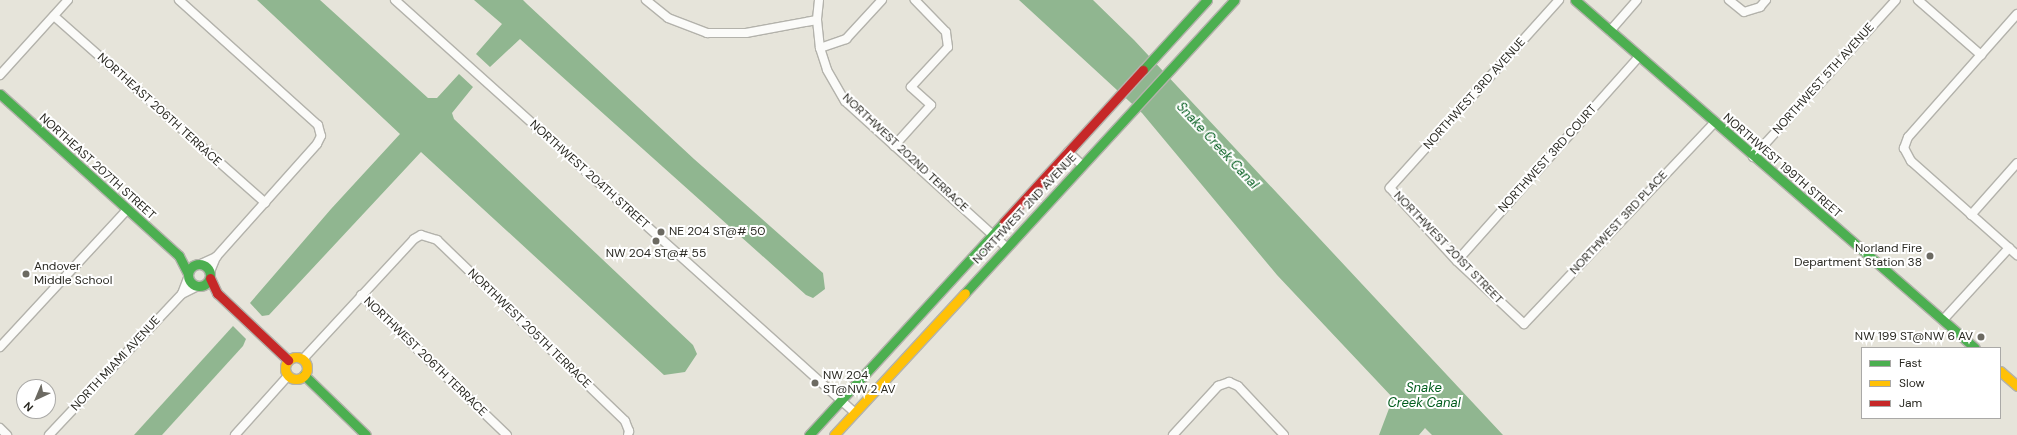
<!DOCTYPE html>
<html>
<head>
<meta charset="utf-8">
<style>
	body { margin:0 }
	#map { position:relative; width:2017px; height:435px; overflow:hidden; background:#e6e4da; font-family:"DM Sans",sans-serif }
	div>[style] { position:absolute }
	.water>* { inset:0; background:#90b690 }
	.roads { filter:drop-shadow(1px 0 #b3b2ab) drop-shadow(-1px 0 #b3b2ab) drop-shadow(0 1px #b3b2ab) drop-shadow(0 -1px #b3b2ab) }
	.street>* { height:8px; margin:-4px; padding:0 4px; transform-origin:4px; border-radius:4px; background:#fbfbf9 }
	.fast>* { height:9px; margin:-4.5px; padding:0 4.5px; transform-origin:4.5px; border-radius:4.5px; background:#4caf50 }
	.fast>.ring { margin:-4.5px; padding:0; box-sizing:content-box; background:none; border:9px solid #4caf50; border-radius:50% }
	.slow>* { height:9px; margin:-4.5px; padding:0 4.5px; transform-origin:4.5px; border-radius:4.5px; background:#ffc107 }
	.slow>.ring { margin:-4.5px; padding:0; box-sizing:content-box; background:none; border:9px solid #ffc107; border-radius:50% }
	.jam>* { height:9px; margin:-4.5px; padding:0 4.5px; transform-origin:4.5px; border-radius:4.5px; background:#c62828 }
	.dots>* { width:11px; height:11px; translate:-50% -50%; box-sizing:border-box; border:2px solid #fff; border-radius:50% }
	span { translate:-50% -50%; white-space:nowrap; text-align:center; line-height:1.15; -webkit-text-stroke:4px #fff; paint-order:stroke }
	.street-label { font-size:12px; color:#2a2922 }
	.poi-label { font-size:12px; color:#2a2922 }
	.left { translate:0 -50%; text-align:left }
	.right { translate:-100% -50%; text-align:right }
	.water-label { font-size:13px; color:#005c1c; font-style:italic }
	.legend { position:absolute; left:1861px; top:347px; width:140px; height:72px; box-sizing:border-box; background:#fff; border:1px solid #aaa9a7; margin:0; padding:5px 7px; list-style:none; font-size:12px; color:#2a2922 }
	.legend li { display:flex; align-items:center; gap:8px; height:20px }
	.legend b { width:20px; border:1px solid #aaa9a7 }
	.north { position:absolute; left:16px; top:379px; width:40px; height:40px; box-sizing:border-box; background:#fff; border:1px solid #aaa9a7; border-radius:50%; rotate:224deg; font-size:11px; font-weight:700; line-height:16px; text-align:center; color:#2a2922 }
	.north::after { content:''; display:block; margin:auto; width:14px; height:18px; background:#6c6a62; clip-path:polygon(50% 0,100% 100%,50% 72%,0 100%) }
</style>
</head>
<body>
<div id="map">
	<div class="water">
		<i style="clip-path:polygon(257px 0,320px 0,428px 98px,437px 98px,459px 74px,473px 87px,452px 113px,454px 119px,693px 345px,697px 354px,685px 372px,664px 375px,421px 152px,269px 315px,262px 316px,250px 303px,331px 209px,400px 134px)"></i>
		<i style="clip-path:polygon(474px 0,523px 0,527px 4px,694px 159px,823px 273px,825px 289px,813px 298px,806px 295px,520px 39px,490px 67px,476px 54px,502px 24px)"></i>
		<i style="clip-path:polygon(1019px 0,1093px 0,1134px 40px,1503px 435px,1432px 435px,1425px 428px,1419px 435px,1379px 435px,1393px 398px,1277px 275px,1142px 113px)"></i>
		<i style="clip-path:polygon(233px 326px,246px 339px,243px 346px,162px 435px,134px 435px)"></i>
	</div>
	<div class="roads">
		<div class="street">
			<i style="left:179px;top:0;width:187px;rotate:42deg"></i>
			<i style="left:318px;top:125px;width:11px;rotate:75deg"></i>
			<i style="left:321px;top:136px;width:9px;rotate:117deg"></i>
			<i style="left:317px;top:144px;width:152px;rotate:131.8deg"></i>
			<i style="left:395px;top:0;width:617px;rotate:41.91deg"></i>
			<i style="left:646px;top:0;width:28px;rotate:39deg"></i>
			<i style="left:668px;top:18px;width:42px;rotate:21deg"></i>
			<i style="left:707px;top:33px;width:39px"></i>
			<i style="left:746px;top:33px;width:72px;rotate:-10.4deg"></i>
			<i style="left:819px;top:0;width:20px;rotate:96deg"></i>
			<i style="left:817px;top:20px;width:28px;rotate:84deg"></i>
			<i style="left:820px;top:48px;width:23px;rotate:72deg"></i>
			<i style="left:827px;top:70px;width:36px;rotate:60deg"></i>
			<i style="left:845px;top:101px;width:217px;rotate:42.2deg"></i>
			<i style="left:1559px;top:0;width:253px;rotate:132deg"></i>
			<i style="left:1390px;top:188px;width:99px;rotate:47.5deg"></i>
			<i style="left:1457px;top:261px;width:92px;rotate:43.2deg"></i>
			<i style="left:1524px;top:324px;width:277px;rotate:-46.6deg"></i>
			<i style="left:1729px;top:0;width:19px;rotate:39deg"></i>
			<i style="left:1744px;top:12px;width:17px;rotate:-17deg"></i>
			<i style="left:1760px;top:7px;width:9px;rotate:-49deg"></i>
			<i style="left:1918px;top:0;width:84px;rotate:41.1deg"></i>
			<i style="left:2017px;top:14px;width:164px;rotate:131.5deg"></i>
			<i style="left:1908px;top:137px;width:12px;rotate:110deg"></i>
			<i style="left:1904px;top:148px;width:15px;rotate:62deg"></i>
			<i style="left:1911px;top:161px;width:142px;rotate:41.6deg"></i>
			<i style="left:54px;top:16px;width:282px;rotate:41.5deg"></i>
			<i style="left:1610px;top:31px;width:41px;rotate:-48.9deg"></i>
			<i style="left:820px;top:48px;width:28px;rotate:-19deg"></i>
			<i style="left:846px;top:39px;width:53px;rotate:-47.3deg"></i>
			<i style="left:0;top:75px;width:101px;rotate:-47.8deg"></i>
			<i style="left:894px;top:146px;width:55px;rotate:-47.9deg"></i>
			<i style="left:931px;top:105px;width:27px;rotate:-138deg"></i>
			<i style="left:911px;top:87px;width:54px;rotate:-47.2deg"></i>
			<i style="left:948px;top:47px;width:15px;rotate:-98deg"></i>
			<i style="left:946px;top:32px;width:45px;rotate:-134.1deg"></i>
			<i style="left:1068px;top:152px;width:19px;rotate:43deg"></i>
			<i style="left:1753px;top:157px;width:212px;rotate:-47.7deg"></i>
			<i style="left:1971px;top:215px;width:69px;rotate:-48.5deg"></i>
			<i style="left:1457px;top:261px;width:273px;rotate:-48.3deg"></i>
			<i style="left:201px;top:264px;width:17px;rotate:-25deg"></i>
			<i style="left:216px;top:257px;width:16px;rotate:112deg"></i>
			<i style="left:188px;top:278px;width:17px;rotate:111deg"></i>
			<i style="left:182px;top:294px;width:18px;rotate:-27deg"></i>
			<i style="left:361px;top:295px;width:202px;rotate:43.8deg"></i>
			<i style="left:1943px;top:320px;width:98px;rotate:-47.5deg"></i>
			<i style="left:0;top:347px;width:187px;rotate:-47.2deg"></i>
			<i style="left:303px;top:359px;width:163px;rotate:-47.2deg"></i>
			<i style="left:414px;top:239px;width:8px;rotate:-30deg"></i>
			<i style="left:421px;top:235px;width:17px;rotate:17deg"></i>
			<i style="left:437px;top:240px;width:261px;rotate:43.9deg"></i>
			<i style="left:625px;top:421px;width:11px;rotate:68deg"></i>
			<i style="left:629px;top:431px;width:4px;rotate:104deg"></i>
			<i style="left:0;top:428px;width:10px;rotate:45deg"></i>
			<i style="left:49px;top:435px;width:194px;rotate:-46.7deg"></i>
			<i style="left:235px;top:435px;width:79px;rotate:-48.1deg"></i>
			<i style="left:1173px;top:435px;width:67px;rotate:-47.4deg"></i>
			<i style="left:1218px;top:386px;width:12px;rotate:-20deg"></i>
			<i style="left:1229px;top:382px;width:10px;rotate:24deg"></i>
			<i style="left:1238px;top:386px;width:67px;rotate:46.8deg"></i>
		</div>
		<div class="fast">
			<i style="left:1575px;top:0;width:530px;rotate:41.02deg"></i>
			<i style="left:1143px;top:70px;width:95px;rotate:-47.6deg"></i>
			<i style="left:0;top:94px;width:241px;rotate:42.1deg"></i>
			<i style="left:179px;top:256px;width:20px;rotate:63deg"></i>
			<i class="ring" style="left:188px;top:264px;width:13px;height:13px"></i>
			<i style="left:965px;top:293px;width:398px;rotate:-47.4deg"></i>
			<i style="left:304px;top:375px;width:86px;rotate:44.1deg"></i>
			<i style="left:809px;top:435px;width:289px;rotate:-47.5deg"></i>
		</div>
		<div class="slow">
			<i class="ring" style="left:285px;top:357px;width:13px;height:13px"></i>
			<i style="left:2000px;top:371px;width:23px;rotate:41deg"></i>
			<i style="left:834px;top:435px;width:193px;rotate:-47.3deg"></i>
		</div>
		<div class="jam">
			<i style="left:1004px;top:222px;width:206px;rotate:-47.6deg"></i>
			<i style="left:210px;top:278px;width:17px;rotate:65deg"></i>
			<i style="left:217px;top:293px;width:98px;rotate:43.3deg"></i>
		</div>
	</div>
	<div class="dots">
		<i style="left:661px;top:232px;background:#6c6a62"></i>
		<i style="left:656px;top:241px;background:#6c6a62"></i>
		<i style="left:1930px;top:256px;background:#6c6a62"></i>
		<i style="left:26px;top:274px;background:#6c6a62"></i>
		<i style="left:1981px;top:337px;background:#6c6a62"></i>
		<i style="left:815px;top:383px;background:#6c6a62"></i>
	</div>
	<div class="street-label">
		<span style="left:1824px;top:79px;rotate:-48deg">NORTHWEST 5TH AVENUE</span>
		<span style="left:1475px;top:94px;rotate:-48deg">NORTHWEST 3RD AVENUE</span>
		<span style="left:159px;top:110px;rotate:42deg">NORTHEAST 206TH TERRACE</span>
		<span style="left:905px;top:153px;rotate:43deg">NORTHWEST 202ND TERRACE</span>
		<span style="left:1548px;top:159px;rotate:-48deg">NORTHWEST 3RD COURT</span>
		<span style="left:1782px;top:166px;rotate:41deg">NORTHWEST 199TH STREET</span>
		<span style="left:97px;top:167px;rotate:42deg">NORTHEAST 207TH STREET</span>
		<span style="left:589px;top:175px;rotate:42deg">NORTHWEST 204TH STREET</span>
		<span style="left:1025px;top:209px;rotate:-47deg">NORTHWEST 2ND AVENUE</span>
		<span style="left:1619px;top:223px;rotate:-47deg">NORTHWEST 3RD PLACE</span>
		<span style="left:1448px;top:248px;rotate:46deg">NORTHWEST 201ST STREET</span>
		<span style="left:529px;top:329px;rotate:44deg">NORTHWEST 205TH TERRACE</span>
		<span style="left:425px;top:357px;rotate:44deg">NORTHWEST 206TH TERRACE</span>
		<span style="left:116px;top:364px;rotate:-47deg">NORTH MIAMI AVENUE</span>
	</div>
	<div class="poi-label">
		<span class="left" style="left:669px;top:232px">NE 204 ST@# 50</span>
		<span class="right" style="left:1922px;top:256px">Norland Fire<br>Department Station 38</span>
		<span style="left:656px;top:254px">NW 204 ST@# 55</span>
		<span class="left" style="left:34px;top:274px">Andover<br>Middle School</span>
		<span class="right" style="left:1973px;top:337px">NW 199 ST@NW 6 AV</span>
		<span class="left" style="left:823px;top:383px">NW 204<br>ST@NW 2 AV</span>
	</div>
	<div class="water-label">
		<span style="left:1217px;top:146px;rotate:47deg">Snake Creek Canal</span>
		<span style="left:1424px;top:396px">Snake<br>Creek Canal</span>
	</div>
	<ul class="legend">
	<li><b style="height:5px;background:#4caf50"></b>Fast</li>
	<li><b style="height:5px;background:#ffc107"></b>Slow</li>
	<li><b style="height:5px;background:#c62828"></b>Jam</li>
	</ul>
	<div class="north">N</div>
</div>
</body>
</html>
